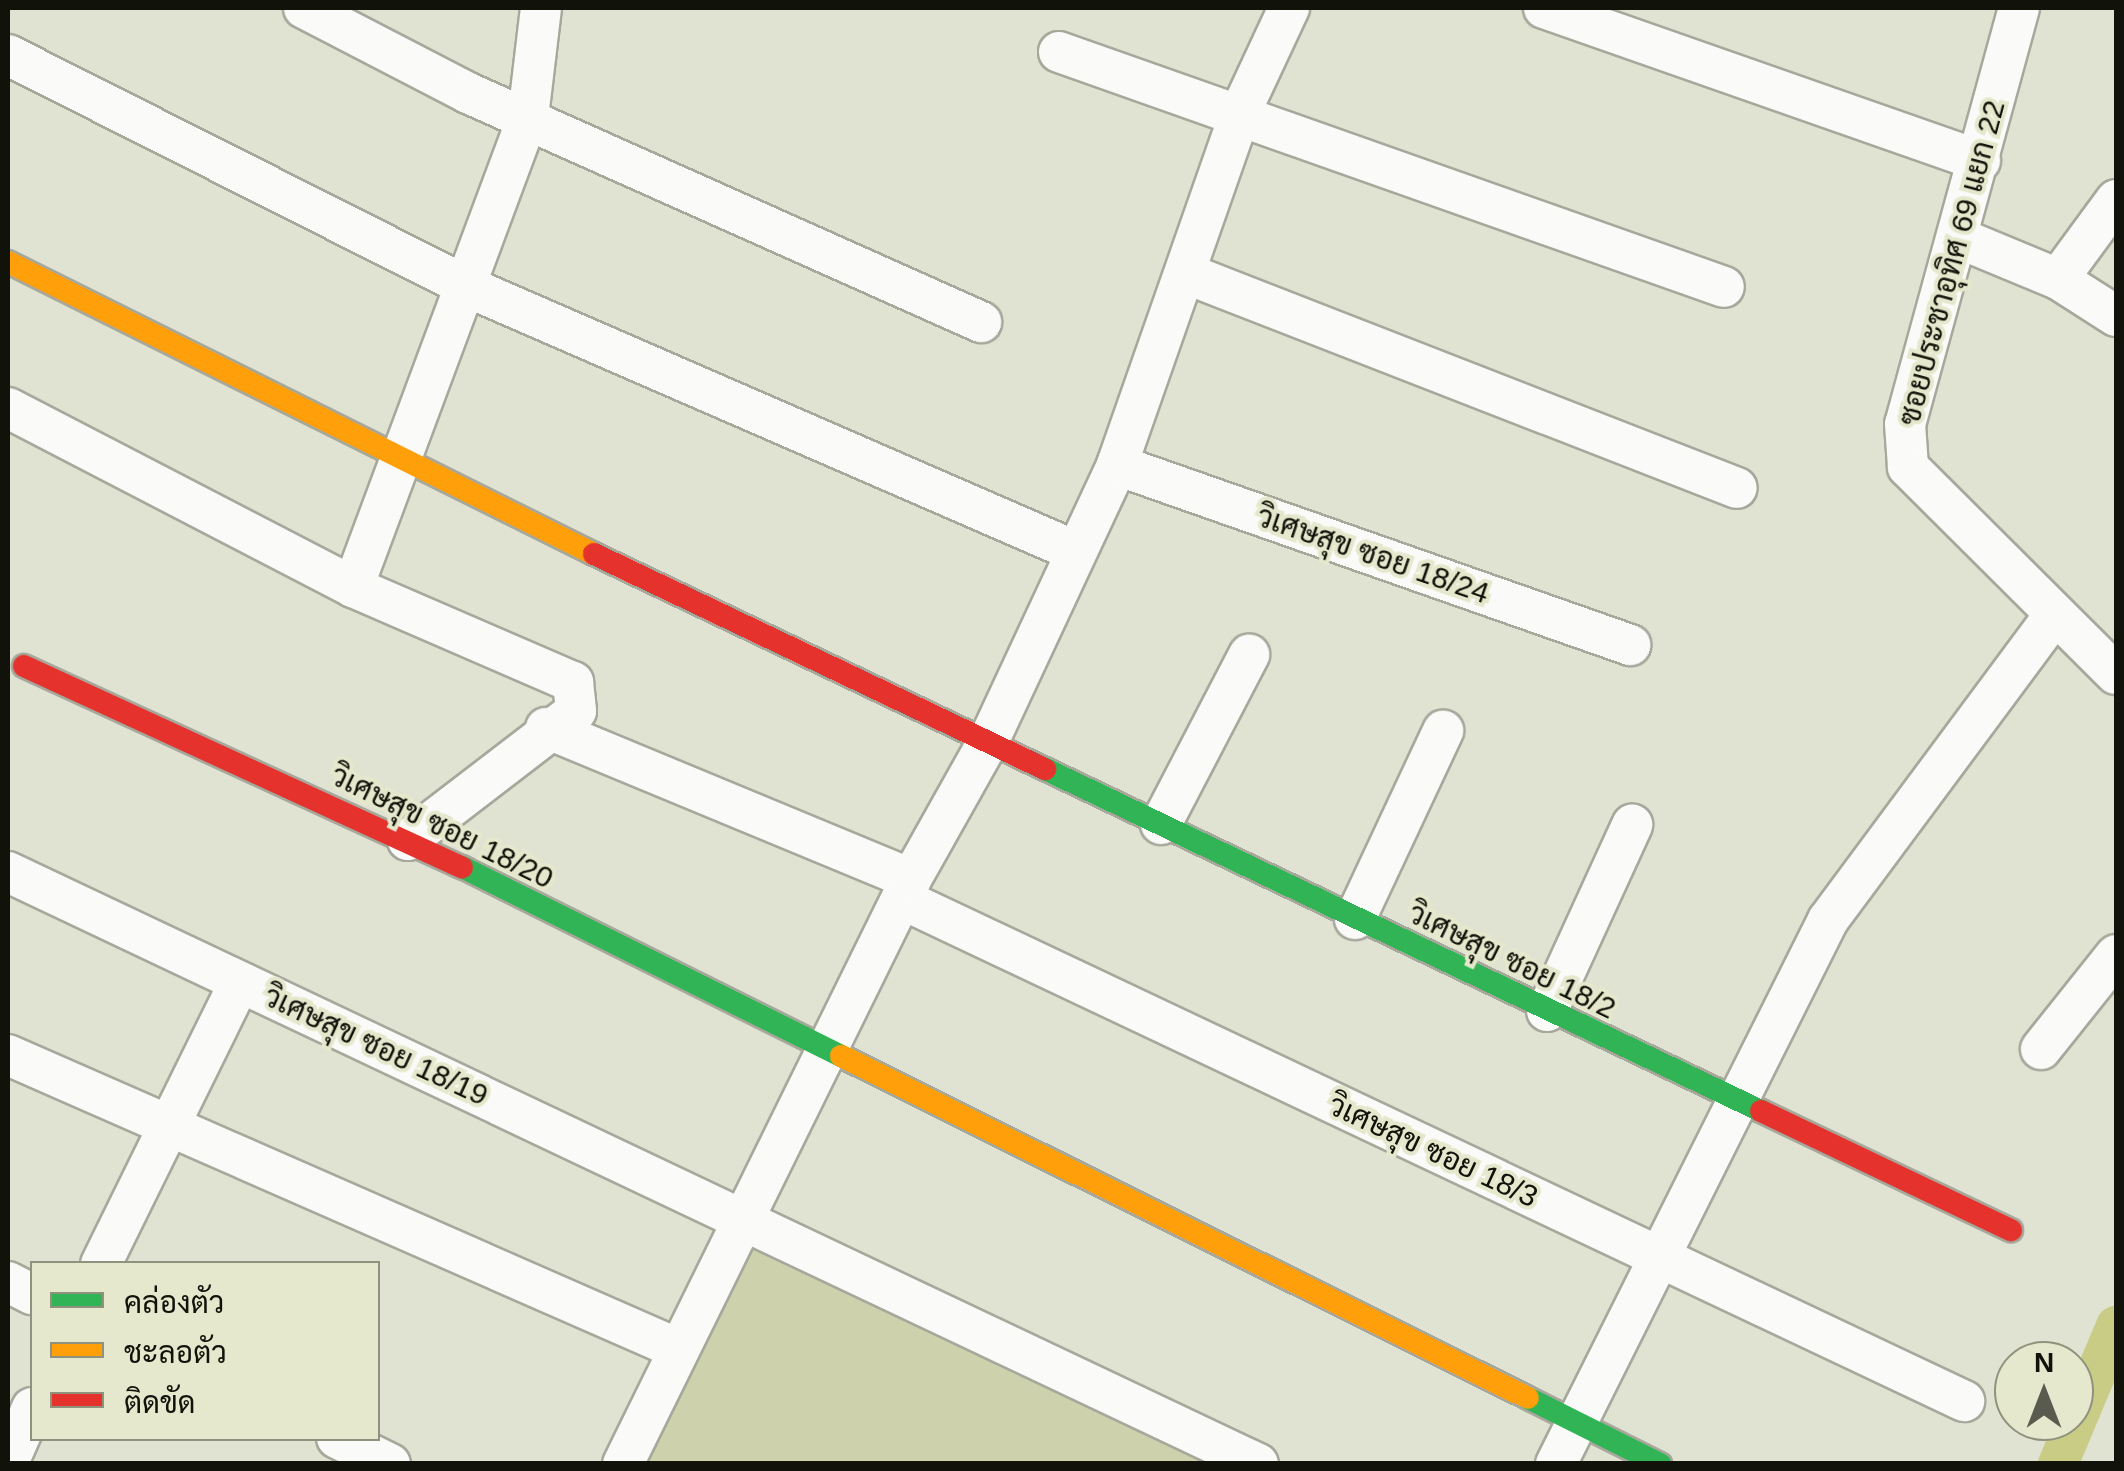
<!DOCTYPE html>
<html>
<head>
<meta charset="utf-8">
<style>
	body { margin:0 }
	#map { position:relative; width:2124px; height:1471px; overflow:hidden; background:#e0e2d2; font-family:Arial,Sarabun,sans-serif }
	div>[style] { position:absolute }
	.green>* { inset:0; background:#ced2ac }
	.canal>* { height:40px; margin:-20px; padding:0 20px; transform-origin:20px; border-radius:20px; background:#c8cc85 }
	.roads { filter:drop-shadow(2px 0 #a7a89c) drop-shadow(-2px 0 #a7a89c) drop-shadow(0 2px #a7a89c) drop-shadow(0 -2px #a7a89c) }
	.street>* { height:40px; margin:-20px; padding:0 20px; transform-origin:20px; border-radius:20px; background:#fafbf8 }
	.fast>* { height:22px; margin:-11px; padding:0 11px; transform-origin:11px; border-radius:11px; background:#30b455 }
	.slow>* { height:22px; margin:-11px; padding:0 11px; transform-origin:11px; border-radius:11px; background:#ff9f0a }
	.jam>* { height:22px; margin:-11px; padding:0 11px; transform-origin:11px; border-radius:11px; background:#e5322d }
	span { translate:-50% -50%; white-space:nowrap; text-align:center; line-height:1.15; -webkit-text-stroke:8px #e5e8cc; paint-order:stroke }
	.street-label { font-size:30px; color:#111209 }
	.frame { position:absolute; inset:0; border:10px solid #111209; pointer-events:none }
	.legend { position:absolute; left:30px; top:1261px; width:350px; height:180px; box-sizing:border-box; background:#e5e8cc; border:2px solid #90927e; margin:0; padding:12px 18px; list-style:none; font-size:30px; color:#111209 }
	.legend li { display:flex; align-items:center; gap:20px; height:50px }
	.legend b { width:50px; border:2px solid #90927e }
	.north { position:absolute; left:1994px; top:1341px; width:100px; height:100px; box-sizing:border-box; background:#e5e8cc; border:2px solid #90927e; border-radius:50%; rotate:0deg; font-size:28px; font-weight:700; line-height:40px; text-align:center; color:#111209 }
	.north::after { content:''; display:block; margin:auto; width:35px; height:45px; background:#595b4f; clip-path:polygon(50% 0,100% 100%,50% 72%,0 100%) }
</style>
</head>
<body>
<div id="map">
	<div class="green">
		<i style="clip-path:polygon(745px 1217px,1258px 1464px,624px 1464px)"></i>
	</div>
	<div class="canal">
		<i style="left:2058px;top:1464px;width:150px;rotate:-67.2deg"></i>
	</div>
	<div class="roads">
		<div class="street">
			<i style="left:304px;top:8px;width:185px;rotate:27.4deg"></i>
			<i style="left:468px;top:93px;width:562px;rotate:24.06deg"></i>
			<i style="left:1544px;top:8px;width:462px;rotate:19.3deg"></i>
			<i style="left:2019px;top:8px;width:431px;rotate:105.3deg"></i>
			<i style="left:1905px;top:424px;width:43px;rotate:86deg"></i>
			<i style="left:1908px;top:467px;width:293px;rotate:44.9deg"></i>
			<i style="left:1059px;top:52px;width:705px;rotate:19.46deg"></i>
			<i style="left:8px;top:55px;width:515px;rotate:26.76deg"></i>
			<i style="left:468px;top:287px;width:662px;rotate:23.51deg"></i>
			<i style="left:1959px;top:238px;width:107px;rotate:22.5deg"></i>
			<i style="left:2058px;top:279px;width:69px;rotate:32.5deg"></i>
			<i style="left:1185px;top:273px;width:592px;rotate:21.28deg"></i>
			<i style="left:2058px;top:279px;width:98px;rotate:-53.7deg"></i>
			<i style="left:8px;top:408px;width:389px;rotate:27.4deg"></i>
			<i style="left:353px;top:587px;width:240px;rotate:23.4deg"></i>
			<i style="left:573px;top:682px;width:29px;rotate:84deg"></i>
			<i style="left:576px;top:711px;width:212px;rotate:142.5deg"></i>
			<i style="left:1117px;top:465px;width:544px;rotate:19.33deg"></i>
			<i style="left:353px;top:587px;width:502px;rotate:-69.58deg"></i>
			<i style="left:528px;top:117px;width:110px;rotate:-83.2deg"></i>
			<i style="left:546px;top:728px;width:395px;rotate:22.5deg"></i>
			<i style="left:1161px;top:824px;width:191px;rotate:-62.5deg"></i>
			<i style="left:8px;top:872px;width:1383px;rotate:25.34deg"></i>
			<i style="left:902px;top:899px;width:1175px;rotate:25.3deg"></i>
			<i style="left:1355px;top:919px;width:208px;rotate:-64.9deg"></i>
			<i style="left:1547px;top:1011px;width:205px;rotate:-65.4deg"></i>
			<i style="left:2041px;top:1049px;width:120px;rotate:-51.4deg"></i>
			<i style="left:8px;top:1055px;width:732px;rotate:23.69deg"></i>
			<i style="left:101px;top:1264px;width:314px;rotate:-63.8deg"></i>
			<i style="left:8px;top:1282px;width:27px;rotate:27deg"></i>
			<i style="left:337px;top:1438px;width:59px;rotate:26.1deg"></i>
			<i style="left:8px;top:1463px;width:60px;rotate:-66.4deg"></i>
			<i style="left:623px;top:1464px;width:652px;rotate:-63.79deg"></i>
			<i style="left:911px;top:879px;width:159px;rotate:-60.7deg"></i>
			<i style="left:989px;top:740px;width:303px;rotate:-65deg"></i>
			<i style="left:1117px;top:465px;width:373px;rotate:-70.7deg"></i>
			<i style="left:1240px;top:113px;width:116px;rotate:-65deg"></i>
			<i style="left:1556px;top:1464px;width:608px;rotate:-63.43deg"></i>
			<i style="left:1828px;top:920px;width:379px;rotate:-53.4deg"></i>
		</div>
		<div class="fast">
			<i style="left:1045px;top:769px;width:793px;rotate:25.53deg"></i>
			<i style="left:462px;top:867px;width:424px;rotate:26.5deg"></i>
			<i style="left:1528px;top:1398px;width:148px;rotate:26.6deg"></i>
		</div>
		<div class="slow">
			<i style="left:8px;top:262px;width:655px;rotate:26.49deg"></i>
			<i style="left:841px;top:1056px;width:767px;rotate:26.46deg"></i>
		</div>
		<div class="jam">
			<i style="left:594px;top:554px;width:500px;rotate:25.5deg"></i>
			<i style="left:24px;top:666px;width:482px;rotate:24.7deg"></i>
			<i style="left:1761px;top:1111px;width:277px;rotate:25.5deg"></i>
		</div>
	</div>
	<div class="street-label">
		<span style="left:1952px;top:263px;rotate:-75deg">ซอยประชาอุทิศ 69 แยก 22</span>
		<span style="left:1373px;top:555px;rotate:19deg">วิเศษสุข ซอย 18/24</span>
		<span style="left:442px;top:827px;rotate:26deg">วิเศษสุข ซอย 18/20</span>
		<span style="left:1512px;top:961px;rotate:26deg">วิเศษสุข ซอย 18/2</span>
		<span style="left:376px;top:1046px;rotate:25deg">วิเศษสุข ซอย 18/19</span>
		<span style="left:1433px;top:1151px;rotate:25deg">วิเศษสุข ซอย 18/3</span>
	</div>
	<div class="frame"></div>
	<ul class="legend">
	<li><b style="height:12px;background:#30b455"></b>คล่องตัว</li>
	<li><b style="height:12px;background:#ff9f0a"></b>ชะลอตัว</li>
	<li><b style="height:12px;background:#e5322d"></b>ติดขัด</li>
	</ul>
	<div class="north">N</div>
</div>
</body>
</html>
